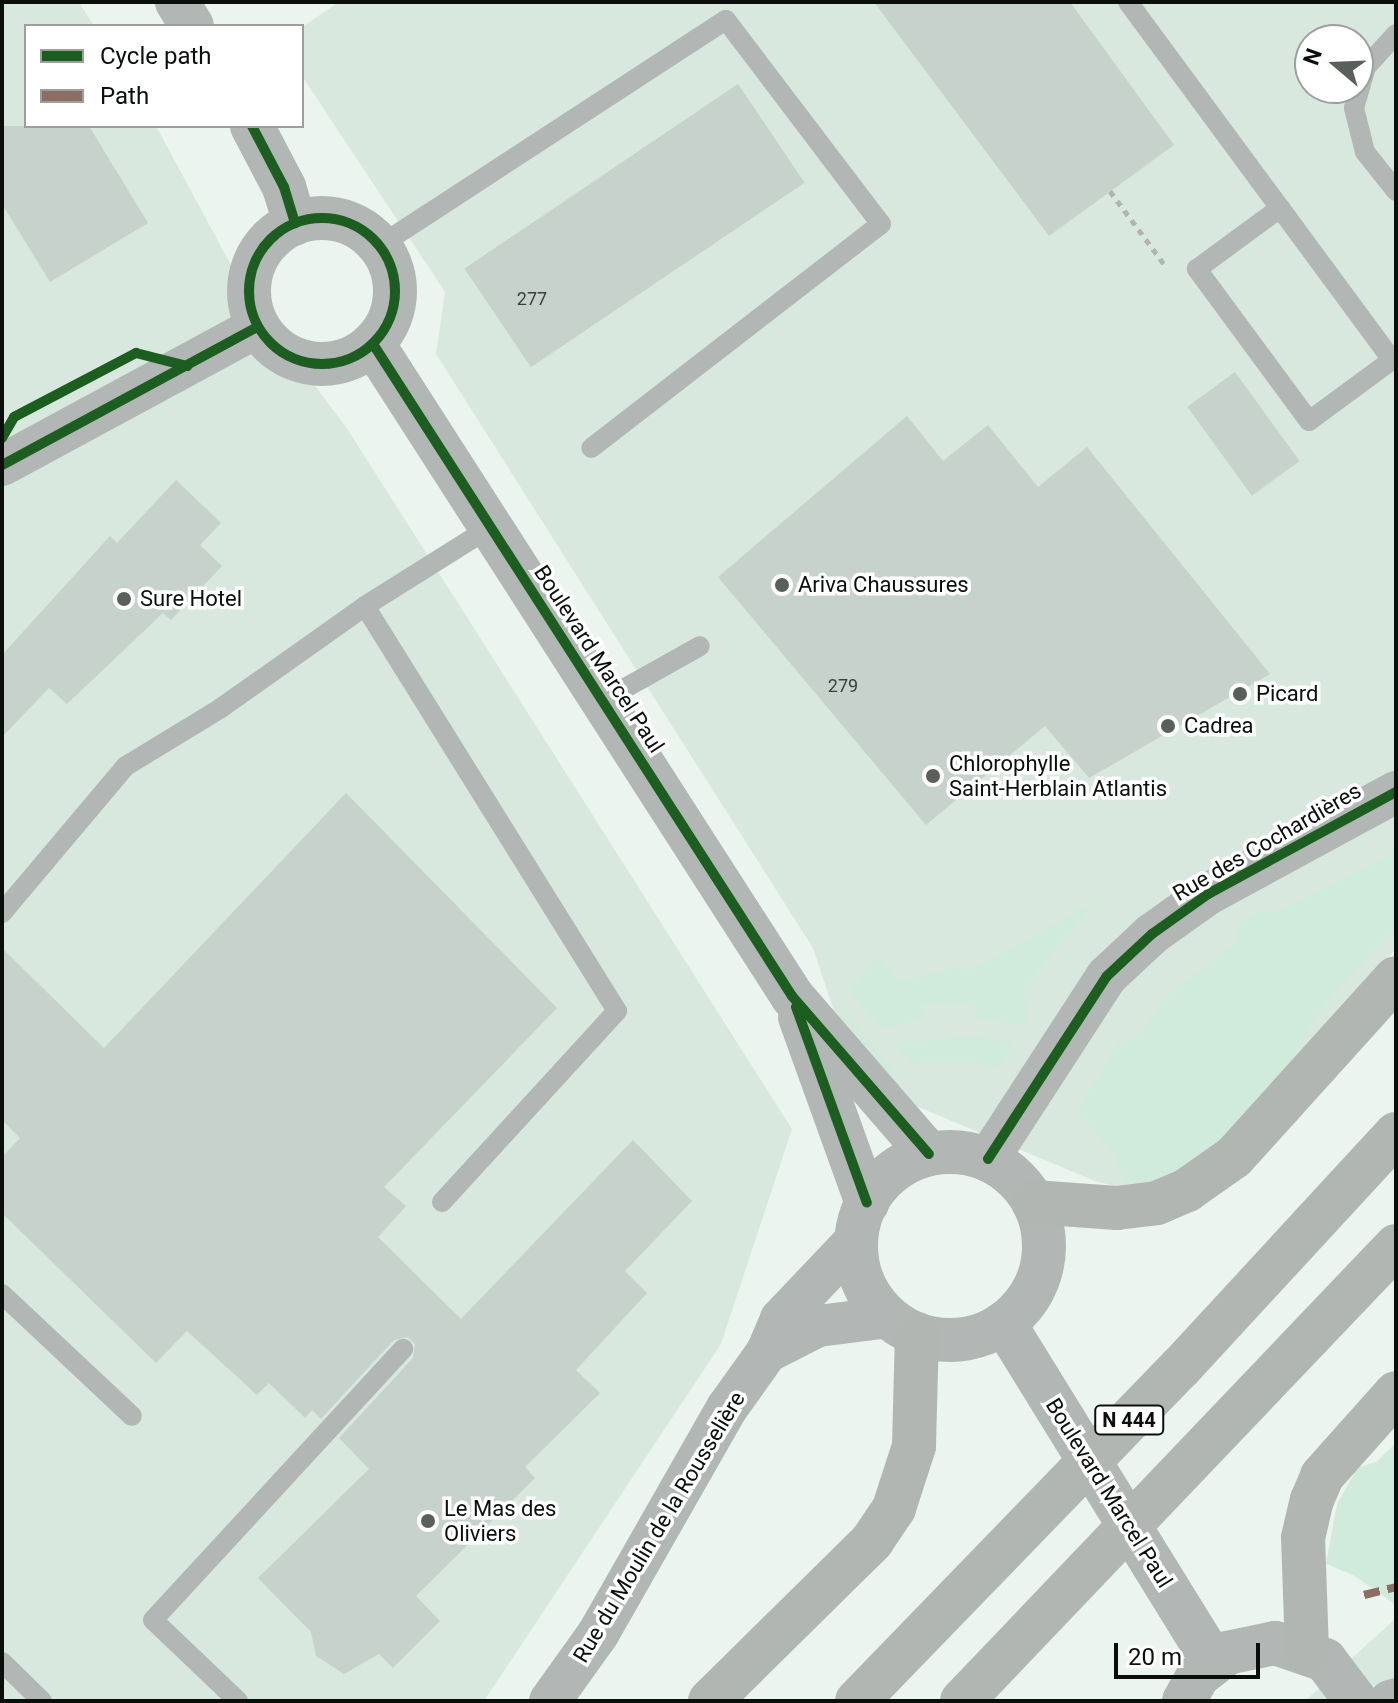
<!DOCTYPE html>
<html>
<head>
<meta charset="utf-8">
<style>
	body { margin:0 }
	#map { position:relative; width:1398px; height:1703px; overflow:hidden; background:#ecf4ef; font-family:Roboto,sans-serif }
	div>[style] { position:absolute }
	.built>* { inset:0; background:#d8e8de }
	.green>* { inset:0; background:#d0ebdb }
	.building>* { inset:0; background:#c6d2cb; transform-origin:0 0 }
	.path>* { height:5px; margin-top:-2.5px; transform-origin:0; background:repeating-linear-gradient(90deg,#b0b5b3 0 6px,transparent 0 12px) }
	.service>* { height:20px; margin:-10px; padding:0 10px; transform-origin:10px; border-radius:10px; background:#b2b6b4 }
	.minor>* { height:42px; margin:-21px; padding:0 21px; transform-origin:21px; border-radius:21px; background:#b2b6b4 }
	.tertiary>* { height:44px; margin:-22px; padding:0 22px; transform-origin:22px; border-radius:22px; background:#b2b6b4 }
	.tertiary>.ring { margin:-22px; padding:0; box-sizing:content-box; background:none; border:44px solid #b2b6b4; border-radius:50% }
	.trunk>* { height:44px; margin:-22px; padding:0 22px; transform-origin:22px; border-radius:22px; background:#b2b6b3 }
	.quiet>* { height:8px; margin-top:-4px; transform-origin:0; background:repeating-linear-gradient(90deg,#8d6e63 0 16px,transparent 0 24px) }
	.cycleway>* { height:10px; margin:-5px; padding:0 5px; transform-origin:5px; border-radius:5px; background:#1b5e20 }
	.cycleway>.ring { margin:-5px; padding:0; box-sizing:content-box; background:none; border:10px solid #1b5e20; border-radius:50% }
	.dots>* { width:22px; height:22px; translate:-50% -50%; box-sizing:border-box; border:4px solid #fff; border-radius:50% }
	span { translate:-50% -50%; white-space:nowrap; text-align:center; line-height:1.15; -webkit-text-stroke:7px #fff; paint-order:stroke }
	.number-label { font-size:18px; color:#39403c }
	.number-label span { -webkit-text-stroke-width:0 }
	.shield-label span { padding:2px 6px; background:#fff; border:2px solid; border-radius:6px; -webkit-text-stroke-width:0 }
	.shield-label { font-size:20px; color:#0a0f0c; font-weight:700 }
	.poi-label { font-size:22px; color:#0a0f0c }
	.left { translate:0 -50%; text-align:left }
	.street-label { font-size:22px; color:#0a0f0c }
	.frame { position:absolute; inset:0; border:4px solid #0a0f0c; pointer-events:none }
	.legend { position:absolute; left:24px; top:24px; width:280px; height:104px; box-sizing:border-box; background:#fff; border:2px solid #9d9f9e; margin:0; padding:10px 14px; list-style:none; font-size:24px; color:#0a0f0c }
	.legend li { display:flex; align-items:center; gap:16px; height:40px }
	.legend b { width:40px; border:2px solid #9d9f9e }
	.north { position:absolute; left:1294px; top:24px; width:80px; height:80px; box-sizing:border-box; background:#fff; border:2px solid #9d9f9e; border-radius:50%; rotate:289deg; font-size:22px; font-weight:700; line-height:32px; text-align:center; color:#0a0f0c }
	.north::after { content:''; display:block; margin:auto; width:28px; height:36px; background:#595f5b; clip-path:polygon(50% 0,100% 100%,50% 72%,0 100%) }
	.scale { position:absolute; left:1114px; top:1643px; width:146px; height:36px; box-sizing:border-box; border:4px solid #0a0f0c; border-top:0; padding-left:10px; font-size:24px; line-height:28px; white-space:nowrap; color:#0a0f0c; -webkit-text-stroke:6px #fff; paint-order:stroke }
</style>
</head>
<body>
<div id="map">
	<div class="built">
		<i style="clip-path:polygon(2px 2px,79px 2px,94px 26px,26px 26px,26px 126px,156px 126px,245px 291px,348px 430px,792px 1129px,721px 1344px,484px 1701px,2px 1701px)"></i>
		<i style="clip-path:polygon(evenodd,339px 2px,1396px 2px,1396px 948px,1257px 1125px,1141px 1193px,1095px 1181px,916px 1106px,835px 1014px,813px 948px,436px 354px,445px 292px,302px 76px,302px 27px,339px 2px,1310px 40px,1358px 40px,1358px 88px,1310px 88px,1310px 40px)"></i>
		<i style="clip-path:polygon(1396px 1618px,1396px 1701px,1305px 1701px)"></i>
	</div>
	<div class="green">
		<i style="clip-path:polygon(1396px 853px,1396px 927px,1319px 1011px,1279px 1083px,1219px 1147px,1180px 1175px,1128px 1190px,1115px 1157px,1078px 1111px,1117px 1044px,1134px 1039px,1168px 995px,1237px 941px,1240px 923px,1258px 911px,1276px 913px)"></i>
		<i style="clip-path:polygon(1095px 902px,1024px 989px,1028px 1017px,1023px 1026px,975px 1017px,974px 1002px,922px 1005px,922px 1020px,883px 1029px,848px 992px,878px 956px,898px 982px,964px 965px,966px 973px)"></i>
		<i style="clip-path:polygon(846px 1012px,896px 1072px,886px 1074px,854px 1037px)"></i>
		<i style="clip-path:polygon(976px 1036px,1014px 1043px,998px 1068px,968px 1062px,912px 1064px,895px 1043px)"></i>
		<i style="clip-path:polygon(1396px 1443px,1396px 1605px,1353px 1575px,1326px 1564px,1337px 1504px,1357px 1468px,1376px 1462px)"></i>
	</div>
	<div class="building">
		<i style="clip-path:polygon(874px 2px,1070px 2px,1174px 145px,1049px 236px)"></i>
		<i style="left:738px;top:84px;width:119px;height:330px;rotate:56deg"></i>
		<i style="clip-path:polygon(2px 126px,89px 126px,148px 223px,50px 282px,2px 204px)"></i>
		<i style="left:1235px;top:372px;width:110px;height:59px;rotate:54deg"></i>
		<i style="clip-path:polygon(907px 416px,943px 461px,988px 425px,1038px 487px,1087px 447px,1270px 674px,1089px 778px,1045px 726px,926px 825px,718px 577px)"></i>
		<i style="clip-path:polygon(176px 480px,221px 523px,200px 545px,222px 566px,171px 620px,163px 613px,67px 704px,49px 688px,2px 737px,2px 655px,110px 536px,117px 543px)"></i>
		<i style="clip-path:polygon(346px 793px,557px 1008px,384px 1187px,406px 1206px,378px 1237px,461px 1319px,633px 1140px,692px 1201px,625px 1271px,647px 1293px,576px 1370px,600px 1393px,525px 1467px,535px 1478px,416px 1596px,440px 1621px,393px 1668px,379px 1654px,344px 1674px,316px 1656px,311px 1632px,258px 1578px,369px 1469px,339px 1438px,413px 1358px,415px 1344px,407px 1337px,394px 1340px,321px 1419px,312px 1410px,305px 1418px,269px 1383px,257px 1395px,187px 1331px,156px 1363px,2px 1213px,2px 1157px,20px 1138px,2px 1120px,2px 948px,104px 1048px)"></i>
	</div>
	<div class="path">
		<i style="left:1110px;top:191px;width:91px;rotate:53.5deg"></i>
	</div>
	<div class="service">
		<i style="left:1128px;top:2px;width:256px;rotate:53.6deg"></i>
		<i style="left:1396px;top:34px;width:45px;rotate:132.3deg"></i>
		<i style="left:1366px;top:67px;width:43px;rotate:106.3deg"></i>
		<i style="left:1354px;top:108px;width:45px;rotate:76deg"></i>
		<i style="left:1365px;top:152px;width:50px;rotate:51.5deg"></i>
		<i style="left:1280px;top:208px;width:189px;rotate:53.6deg"></i>
		<i style="left:1392px;top:360px;width:103px;rotate:143.7deg"></i>
		<i style="left:1309px;top:421px;width:189px;rotate:-126.4deg"></i>
		<i style="left:1197px;top:269px;width:103px;rotate:-36.3deg"></i>
		<i style="left:379px;top:246px;width:414px;rotate:-33.1deg"></i>
		<i style="left:726px;top:20px;width:256px;rotate:52.8deg"></i>
		<i style="left:881px;top:224px;width:366px;rotate:142.3deg"></i>
		<i style="left:602px;top:701px;width:112px;rotate:-29.3deg"></i>
		<i style="left:2px;top:913px;width:192px;rotate:-49.9deg"></i>
		<i style="left:126px;top:766px;width:111px;rotate:-31.4deg"></i>
		<i style="left:221px;top:708px;width:176px;rotate:-35.3deg"></i>
		<i style="left:442px;top:1202px;width:259px;rotate:-47.5deg"></i>
		<i style="left:617px;top:1011px;width:477px;rotate:-121.9deg"></i>
		<i style="left:365px;top:606px;width:149px;rotate:-32.1deg"></i>
		<i style="left:2px;top:1294px;width:178px;rotate:43.2deg"></i>
		<i style="left:2px;top:1662px;width:56px;rotate:44.3deg"></i>
		<i style="left:238px;top:1701px;width:117px;rotate:-136.4deg"></i>
		<i style="left:153px;top:1620px;width:369px;rotate:-47.3deg"></i>
	</div>
	<div class="minor">
		<i style="left:2px;top:465px;width:290px;rotate:-28.4deg"></i>
		<i style="left:988px;top:1159px;width:218px;rotate:-57deg"></i>
		<i style="left:1107px;top:976px;width:62px;rotate:-43deg"></i>
		<i style="left:1152px;top:934px;width:69px;rotate:-35.5deg"></i>
		<i style="left:1208px;top:894px;width:214px;rotate:-28.5deg"></i>
		<i style="left:767px;top:1352px;width:57px;rotate:-27deg"></i>
		<i style="left:818px;top:1326px;width:72px;rotate:-7.2deg"></i>
		<i style="left:550px;top:1701px;width:82px;rotate:-54.4deg"></i>
		<i style="left:598px;top:1634px;width:260px;rotate:-60.3deg"></i>
		<i style="left:727px;top:1408px;width:69px;rotate:-54.5deg"></i>
		<i style="left:767px;top:1352px;width:36px;rotate:-67deg"></i>
		<i style="left:781px;top:1319px;width:110px;rotate:-46.5deg"></i>
		<i style="left:1390px;top:1701px;width:6px;rotate:-18deg"></i>
	</div>
	<div class="tertiary">
		<i style="left:177px;top:2px;width:28px;rotate:58deg"></i>
		<i style="left:252px;top:126px;width:69px;rotate:62.3deg"></i>
		<i style="left:284px;top:187px;width:38px;rotate:73deg"></i>
		<i class="ring" style="left:249px;top:218px;width:102px;height:102px"></i>
		<i style="left:373px;top:344px;width:775px;rotate:57.27deg"></i>
		<i style="left:792px;top:996px;width:209px;rotate:49.1deg"></i>
		<i style="left:800px;top:1017px;width:198px;rotate:70.2deg"></i>
		<i class="ring" style="left:856px;top:1152px;width:144px;height:144px"></i>
		<i style="left:1004px;top:1323px;width:398px;rotate:58.3deg"></i>
		<i style="left:1184px;top:1701px;width:29px;rotate:-61deg"></i>
		<i style="left:1198px;top:1676px;width:37px;rotate:-38deg"></i>
		<i style="left:1227px;top:1653px;width:49px;rotate:-11.8deg"></i>
		<i style="left:1275px;top:1643px;width:53px;rotate:18.8deg"></i>
		<i style="left:1325px;top:1660px;width:51px;rotate:52.9deg"></i>
	</div>
	<div class="trunk">
		<i style="left:1033px;top:1202px;width:84px;rotate:4.1deg"></i>
		<i style="left:1117px;top:1208px;width:40px;rotate:-7.1deg"></i>
		<i style="left:1157px;top:1203px;width:33px;rotate:-23deg"></i>
		<i style="left:1187px;top:1190px;width:57px;rotate:-35.1deg"></i>
		<i style="left:1234px;top:1157px;width:241px;rotate:-47.9deg"></i>
		<i style="left:1307px;top:1651px;width:113px;rotate:-92deg"></i>
		<i style="left:1303px;top:1538px;width:39px;rotate:-77deg"></i>
		<i style="left:1312px;top:1500px;width:26px;rotate:-67deg"></i>
		<i style="left:1322px;top:1476px;width:111px;rotate:-48.3deg"></i>
		<i style="left:710px;top:1701px;width:228px;rotate:-44.6deg"></i>
		<i style="left:872px;top:1541px;width:40px;rotate:-56deg"></i>
		<i style="left:894px;top:1508px;width:65px;rotate:-72.1deg"></i>
		<i style="left:914px;top:1446px;width:112px;rotate:-88.5deg"></i>
		<i style="left:857px;top:1701px;width:465px;rotate:-45.9deg"></i>
		<i style="left:1181px;top:1367px;width:317px;rotate:-47.3deg"></i>
		<i style="left:962px;top:1701px;width:629px;rotate:-46.35deg"></i>
	</div>
	<div class="quiet">
		<i style="left:1364px;top:1595px;width:33px;rotate:-14deg"></i>
	</div>
	<div class="cycleway">
		<i style="left:252px;top:126px;width:69px;rotate:62.3deg"></i>
		<i style="left:284px;top:187px;width:38px;rotate:73deg"></i>
		<i class="ring" style="left:249px;top:218px;width:136px;height:136px"></i>
		<i style="left:373px;top:344px;width:775px;rotate:57.27deg"></i>
		<i style="left:792px;top:996px;width:209px;rotate:49.1deg"></i>
		<i style="left:2px;top:438px;width:24px;rotate:-60deg"></i>
		<i style="left:14px;top:417px;width:138px;rotate:-27.7deg"></i>
		<i style="left:136px;top:353px;width:53px;rotate:14.3deg"></i>
		<i style="left:2px;top:465px;width:290px;rotate:-28.4deg"></i>
		<i style="left:796px;top:1007px;width:208px;rotate:70.1deg"></i>
		<i style="left:988px;top:1159px;width:218px;rotate:-57deg"></i>
		<i style="left:1107px;top:976px;width:62px;rotate:-43deg"></i>
		<i style="left:1152px;top:934px;width:69px;rotate:-35.5deg"></i>
		<i style="left:1208px;top:894px;width:214px;rotate:-28.5deg"></i>
	</div>
	<div class="dots">
		<i style="left:782px;top:585px;background:#595f5b"></i>
		<i style="left:124px;top:599px;background:#595f5b"></i>
		<i style="left:1240px;top:694px;background:#595f5b"></i>
		<i style="left:1168px;top:726px;background:#595f5b"></i>
		<i style="left:933px;top:776px;background:#595f5b"></i>
		<i style="left:428px;top:1521px;background:#595f5b"></i>
	</div>
	<div class="number-label">
		<span style="left:532px;top:299px">277</span>
		<span style="left:843px;top:686px">279</span>
	</div>
	<div class="shield-label">
		<span style="left:1129px;top:1420px">N 444</span>
	</div>
	<div class="poi-label">
		<span class="left" style="left:798px;top:585px">Ariva Chaussures</span>
		<span class="left" style="left:140px;top:599px">Sure Hotel</span>
		<span class="left" style="left:1256px;top:694px">Picard</span>
		<span class="left" style="left:1184px;top:726px">Cadrea</span>
		<span class="left" style="left:949px;top:776px">Chlorophylle<br>Saint-Herblain Atlantis</span>
		<span class="left" style="left:444px;top:1521px">Le Mas des<br>Oliviers</span>
	</div>
	<div class="street-label">
		<span style="left:599px;top:659px;rotate:57deg">Boulevard Marcel Paul</span>
		<span style="left:1267px;top:842px;rotate:-30deg">Rue des Cochardières</span>
		<span style="left:1109px;top:1493px;rotate:58deg">Boulevard Marcel Paul</span>
		<span style="left:659px;top:1527px;rotate:-59deg">Rue du Moulin de la Rousselière</span>
	</div>
	<div class="frame"></div>
	<ul class="legend">
	<li><b style="height:10px;background:#1b5e20"></b>Cycle path</li>
	<li><b style="height:10px;background:#8d6e63"></b>Path</li>
	</ul>
	<div class="north">N</div>
	<div class="scale">20 m</div>
</div>
</body>
</html>
